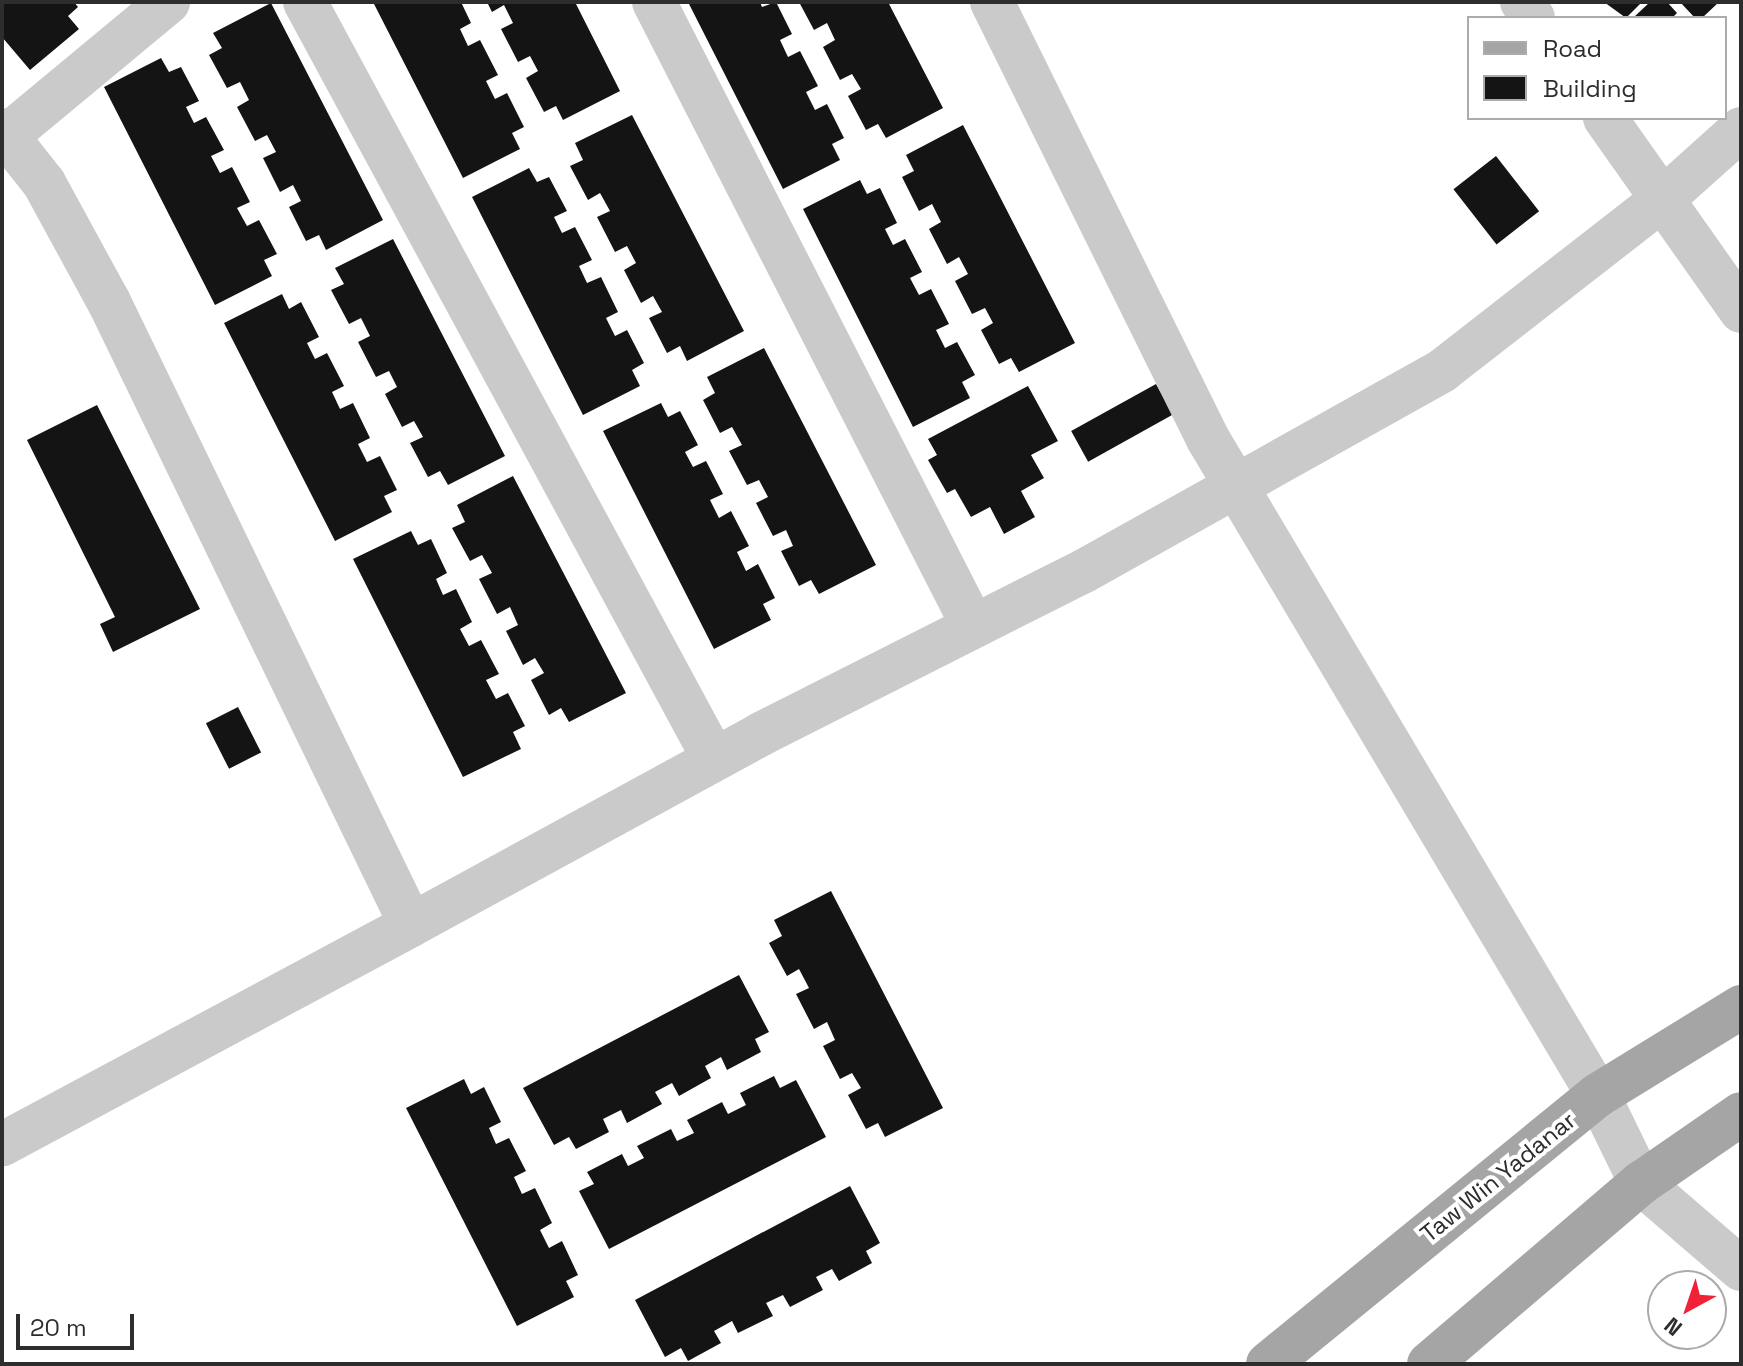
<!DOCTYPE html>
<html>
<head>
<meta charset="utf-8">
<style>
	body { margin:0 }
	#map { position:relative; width:1743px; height:1366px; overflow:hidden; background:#fff; font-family:"Space Grotesk",sans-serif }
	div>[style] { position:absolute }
	.building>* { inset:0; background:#141414; transform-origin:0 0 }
	.minor>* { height:44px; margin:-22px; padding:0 22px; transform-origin:22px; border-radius:22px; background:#cacaca }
	.major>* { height:44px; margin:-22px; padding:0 22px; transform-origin:22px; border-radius:22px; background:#a5a5a5 }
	span { translate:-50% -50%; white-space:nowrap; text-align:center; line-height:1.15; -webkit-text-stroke:8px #fff; paint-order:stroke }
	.street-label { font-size:24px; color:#2d2d2d }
	.frame { position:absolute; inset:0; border:4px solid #2d2d2d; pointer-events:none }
	.legend { position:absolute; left:1467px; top:16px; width:260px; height:104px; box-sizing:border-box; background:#fff; border:2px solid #ababab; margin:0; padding:10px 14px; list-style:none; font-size:24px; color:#2d2d2d }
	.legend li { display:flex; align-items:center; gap:16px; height:40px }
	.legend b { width:40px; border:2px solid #ababab }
	.north { position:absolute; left:1647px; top:1270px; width:80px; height:80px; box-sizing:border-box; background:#fff; border:2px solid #ababab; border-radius:50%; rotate:220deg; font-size:22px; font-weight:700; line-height:32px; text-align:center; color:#2d2d2d }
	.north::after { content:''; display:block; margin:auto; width:28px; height:36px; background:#f12138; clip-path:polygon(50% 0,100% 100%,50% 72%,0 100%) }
	.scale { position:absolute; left:16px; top:1314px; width:118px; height:36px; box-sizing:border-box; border:4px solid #2d2d2d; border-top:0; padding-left:10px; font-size:24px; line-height:28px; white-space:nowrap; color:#2d2d2d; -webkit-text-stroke:6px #fff; paint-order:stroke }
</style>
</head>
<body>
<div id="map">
	<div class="building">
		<i style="clip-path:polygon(2px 2px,74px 2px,78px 7px,68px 16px,79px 29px,30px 70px,2px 37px)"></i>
		<i style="clip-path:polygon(373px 2px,461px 2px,471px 23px,460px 29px,468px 46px,480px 40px,498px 75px,486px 81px,495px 99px,507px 93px,524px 127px,512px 133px,520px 149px,463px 178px)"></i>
		<i style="clip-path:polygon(487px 2px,575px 2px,620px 91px,563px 120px,556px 106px,544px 112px,526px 78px,538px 71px,530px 56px,518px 62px,501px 29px,513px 23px,504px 5px,492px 12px)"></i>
		<i style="clip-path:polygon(688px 2px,760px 2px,762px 7px,776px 2px,792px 34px,780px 40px,788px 57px,800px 51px,818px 86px,806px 92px,815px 110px,827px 104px,844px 138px,832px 144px,840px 160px,783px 189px)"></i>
		<i style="clip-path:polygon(799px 2px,888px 2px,943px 108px,886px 138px,878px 124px,866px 130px,848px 96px,861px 89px,852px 74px,840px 80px,823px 47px,835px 40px,827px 23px,814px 30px)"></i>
		<i style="clip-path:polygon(1604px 2px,1642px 2px,1626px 18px)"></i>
		<i style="clip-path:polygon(1650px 2px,1667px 2px,1677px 13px,1672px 18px,1633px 18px)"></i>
		<i style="clip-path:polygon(1680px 2px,1719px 2px,1702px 18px,1695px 18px)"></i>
		<i style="clip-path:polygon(271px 3px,383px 220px,326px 250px,319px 235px,306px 241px,289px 207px,301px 201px,293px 185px,280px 192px,263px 158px,276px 152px,267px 135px,255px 141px,237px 107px,249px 100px,240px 82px,227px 88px,209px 55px,222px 48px,213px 33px)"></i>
		<i style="clip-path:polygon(161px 58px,169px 72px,181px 67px,199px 101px,186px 107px,194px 123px,206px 117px,224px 150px,211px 156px,220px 173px,232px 167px,250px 202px,237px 208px,247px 226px,259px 220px,277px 254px,264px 260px,272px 276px,215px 305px,104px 87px)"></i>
		<i style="clip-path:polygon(632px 115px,744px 331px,687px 361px,680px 346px,667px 353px,649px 318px,662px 312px,653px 296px,641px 303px,624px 270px,636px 263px,627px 246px,615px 252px,597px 217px,610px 211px,600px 193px,588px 200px,570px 166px,583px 160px,575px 143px)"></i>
		<i style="clip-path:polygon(963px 125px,1075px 343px,1019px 372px,1011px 358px,999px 364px,981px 330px,993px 323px,985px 308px,972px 314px,955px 281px,968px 274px,959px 257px,947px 264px,929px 229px,941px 222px,932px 204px,919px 211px,902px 177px,914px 171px,906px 155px)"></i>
		<i style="left:1496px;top:156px;width:70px;height:54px;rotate:52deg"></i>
		<i style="clip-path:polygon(529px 168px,537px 182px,549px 177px,567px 211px,554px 217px,562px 233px,575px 227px,592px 260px,579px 266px,587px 283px,601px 277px,618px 312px,606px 318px,615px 336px,627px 330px,644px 363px,632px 370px,640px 386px,583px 415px,472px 197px)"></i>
		<i style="clip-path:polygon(860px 180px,867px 194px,880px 188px,897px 223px,885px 229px,893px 245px,905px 239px,922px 272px,910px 278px,919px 295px,931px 289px,949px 324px,936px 330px,945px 348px,957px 342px,975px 375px,962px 382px,970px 398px,913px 427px,803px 209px)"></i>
		<i style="clip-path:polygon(393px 239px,505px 456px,448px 485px,440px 471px,428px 477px,410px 443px,423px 437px,414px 421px,402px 427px,385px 394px,397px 387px,389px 371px,376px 377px,358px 342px,370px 336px,361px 318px,349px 324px,331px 290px,344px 284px,335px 268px)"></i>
		<i style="clip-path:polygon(282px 294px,289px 309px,301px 302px,319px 337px,307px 343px,315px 359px,327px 353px,344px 386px,332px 392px,340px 409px,353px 403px,370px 438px,358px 444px,367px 462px,380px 456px,397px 490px,384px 496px,392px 512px,335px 541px,224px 323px)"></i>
		<i style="clip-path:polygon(764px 348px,876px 565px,819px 594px,811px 580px,799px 586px,781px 551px,793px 546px,786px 530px,773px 536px,756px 503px,768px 497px,759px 480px,747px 485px,729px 451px,742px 445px,732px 427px,720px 433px,703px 400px,715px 393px,707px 377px)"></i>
		<i style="left:1156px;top:384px;width:35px;height:97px;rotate:61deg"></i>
		<i style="clip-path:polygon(1028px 386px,1058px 441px,1031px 455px,1044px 478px,1021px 491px,1035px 517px,1004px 534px,990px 507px,971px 517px,955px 489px,947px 493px,928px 460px,937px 455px,928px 439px)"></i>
		<i style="clip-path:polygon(661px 403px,668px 417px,680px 411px,698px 445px,685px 452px,693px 467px,706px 461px,723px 494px,710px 500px,719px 518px,731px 511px,749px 546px,737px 552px,746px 571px,758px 564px,775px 598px,763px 604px,771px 620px,714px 649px,603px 431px)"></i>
		<i style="clip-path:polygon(97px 405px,200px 609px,113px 652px,100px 624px,115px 617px,27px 440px)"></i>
		<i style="clip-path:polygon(513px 476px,626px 693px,569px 722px,561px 708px,549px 715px,531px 680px,544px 673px,535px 658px,523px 665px,506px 631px,518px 625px,510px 607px,497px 614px,479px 579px,492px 573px,482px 555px,470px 561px,452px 528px,465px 522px,457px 505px)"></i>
		<i style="clip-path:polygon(411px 531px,418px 545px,431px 539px,447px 573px,436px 579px,443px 595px,456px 589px,472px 622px,460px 629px,469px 646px,481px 640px,499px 674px,486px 680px,496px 699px,508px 693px,525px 726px,513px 732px,521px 749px,463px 777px,353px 559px)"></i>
		<i style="left:238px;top:707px;width:51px;height:36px;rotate:63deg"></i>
		<i style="clip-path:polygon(831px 891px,943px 1108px,885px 1137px,878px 1123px,866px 1129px,848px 1095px,861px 1088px,852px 1073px,840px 1079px,823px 1046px,835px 1040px,827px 1022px,814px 1029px,796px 994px,809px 988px,799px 969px,787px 976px,769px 943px,782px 936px,774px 920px)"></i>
		<i style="clip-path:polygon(739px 975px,769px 1032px,755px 1039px,761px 1052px,727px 1070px,721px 1057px,705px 1066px,711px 1078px,679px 1096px,672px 1083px,655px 1092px,662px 1104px,627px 1123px,621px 1110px,603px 1119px,609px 1132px,576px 1149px,569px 1137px,554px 1145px,523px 1088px)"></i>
		<i style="clip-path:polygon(774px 1076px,780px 1088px,796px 1080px,826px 1137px,609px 1249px,579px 1191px,594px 1184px,587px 1172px,622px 1154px,628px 1166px,644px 1158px,637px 1146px,671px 1129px,677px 1141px,694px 1133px,687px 1120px,722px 1102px,728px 1114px,746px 1105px,740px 1093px)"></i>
		<i style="clip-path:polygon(464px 1079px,471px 1094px,484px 1087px,501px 1122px,489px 1128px,496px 1144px,509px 1138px,526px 1171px,514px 1177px,522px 1194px,535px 1188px,552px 1223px,540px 1230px,549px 1248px,562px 1241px,578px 1275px,566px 1281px,574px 1297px,517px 1326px,406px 1108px)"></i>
		<i style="clip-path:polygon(850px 1186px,880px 1243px,866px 1251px,872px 1263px,839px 1281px,832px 1269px,816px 1277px,823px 1290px,790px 1307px,783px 1295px,766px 1303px,773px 1316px,738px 1333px,732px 1321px,714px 1331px,721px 1343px,688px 1361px,681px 1348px,665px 1357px,635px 1300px)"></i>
	</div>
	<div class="minor">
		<i style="left:305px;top:2px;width:860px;rotate:61.62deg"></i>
		<i style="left:654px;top:2px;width:701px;rotate:62.92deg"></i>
		<i style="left:992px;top:2px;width:487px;rotate:63.7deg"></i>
		<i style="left:1208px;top:439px;width:763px;rotate:59.27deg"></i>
		<i style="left:1598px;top:1095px;width:98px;rotate:64deg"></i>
		<i style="left:1641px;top:1183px;width:132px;rotate:40.7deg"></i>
		<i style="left:1522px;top:2px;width:19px;rotate:55deg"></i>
		<i style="left:1605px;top:118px;width:236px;rotate:54.8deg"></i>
		<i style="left:2px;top:130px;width:68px;rotate:51.6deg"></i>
		<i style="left:44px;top:183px;width:136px;rotate:61.4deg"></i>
		<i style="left:109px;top:302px;width:692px;rotate:64.14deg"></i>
		<i style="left:411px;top:925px;width:464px;rotate:151.8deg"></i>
		<i style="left:2px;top:140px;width:216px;rotate:-39.7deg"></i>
		<i style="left:411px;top:925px;width:399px;rotate:-28.6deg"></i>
		<i style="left:761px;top:734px;width:362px;rotate:-26.8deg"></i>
		<i style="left:1084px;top:571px;width:411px;rotate:-29.2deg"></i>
		<i style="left:1443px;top:370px;width:279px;rotate:-37.9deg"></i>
		<i style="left:1663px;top:199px;width:105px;rotate:-41.9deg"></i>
	</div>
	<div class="major">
		<i style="left:1268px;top:1364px;width:426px;rotate:-39.2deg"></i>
		<i style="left:1598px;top:1095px;width:168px;rotate:-31.6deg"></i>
		<i style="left:1429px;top:1364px;width:279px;rotate:-40.5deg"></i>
		<i style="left:1641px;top:1183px;width:121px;rotate:-34.6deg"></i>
	</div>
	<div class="street-label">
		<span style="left:1498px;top:1177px;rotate:-39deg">Taw Win Yadanar</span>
	</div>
	<div class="frame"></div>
	<ul class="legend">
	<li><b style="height:10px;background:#a5a5a5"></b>Road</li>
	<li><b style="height:22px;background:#141414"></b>Building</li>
	</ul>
	<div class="north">N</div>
	<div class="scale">20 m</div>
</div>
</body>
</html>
